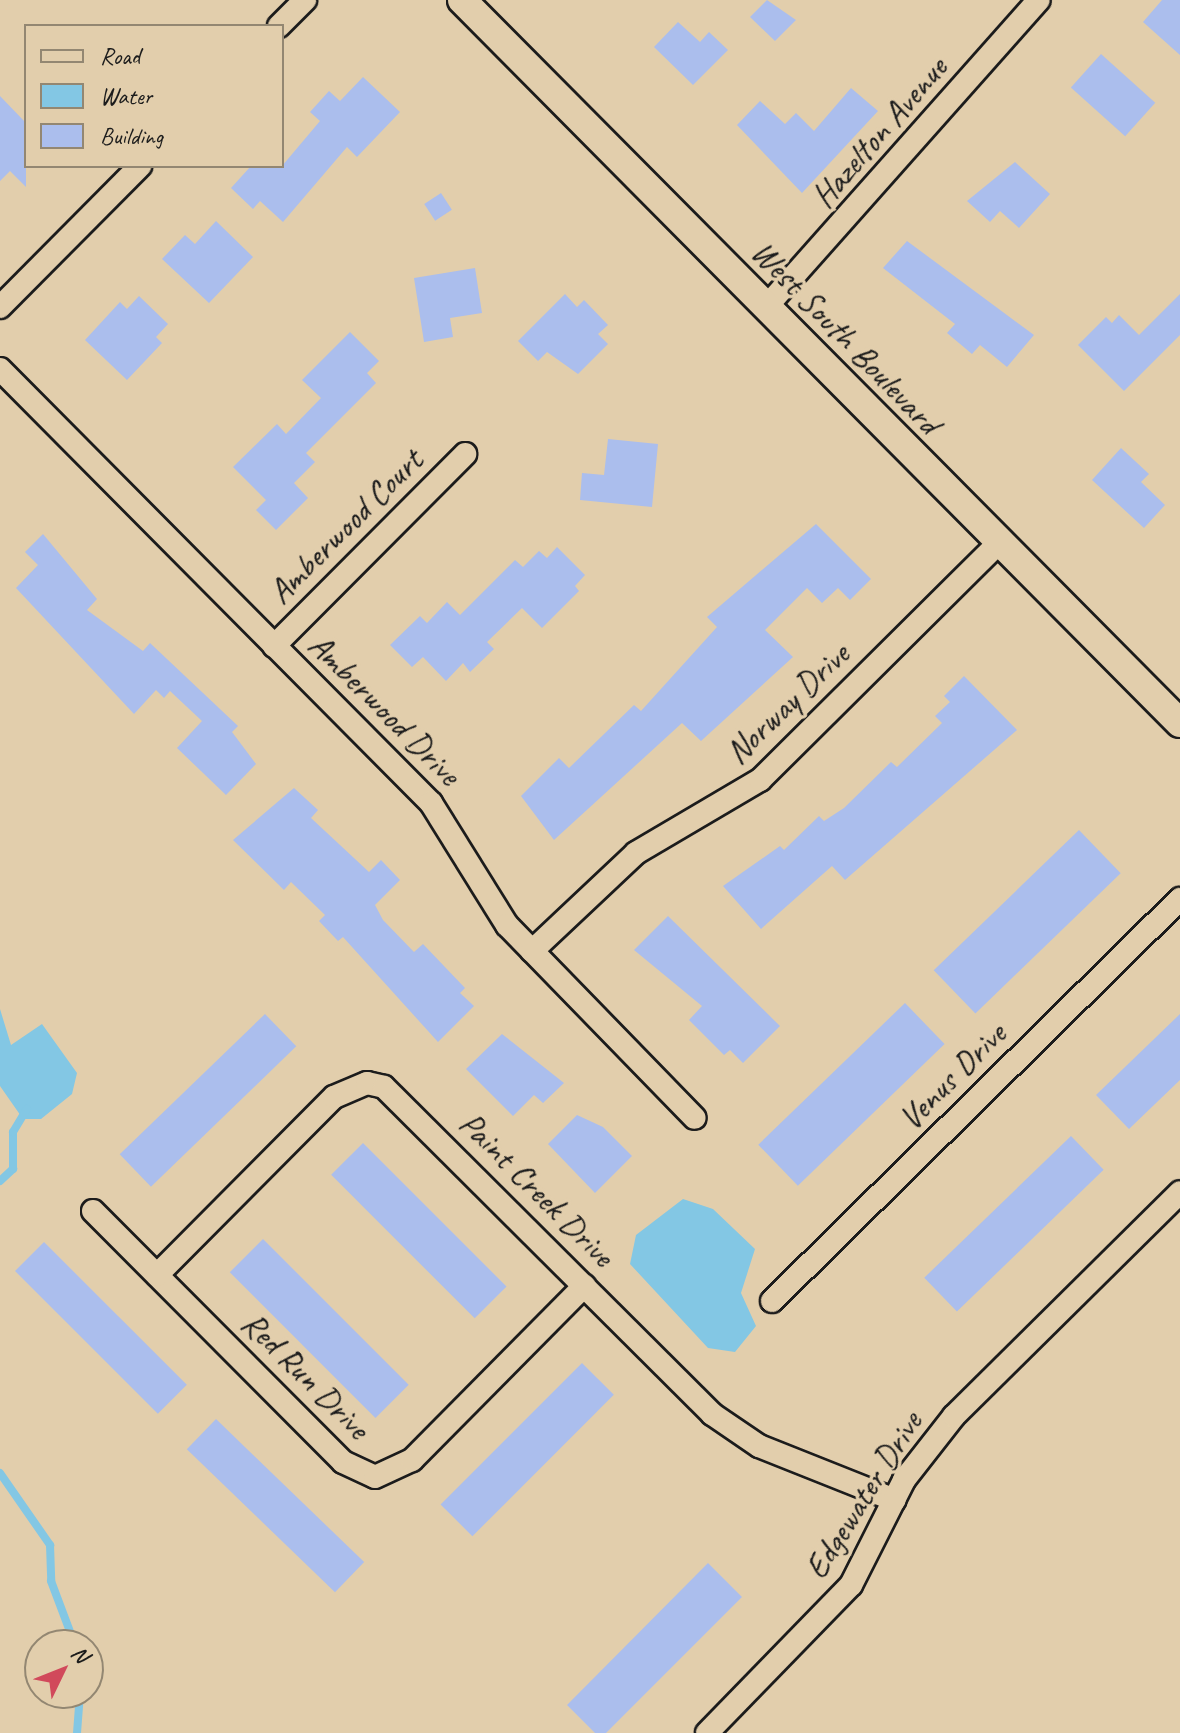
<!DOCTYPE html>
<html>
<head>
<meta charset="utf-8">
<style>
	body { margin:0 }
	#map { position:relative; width:1180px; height:1733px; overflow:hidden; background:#e2ceac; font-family:Caveat,sans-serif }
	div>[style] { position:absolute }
	.water>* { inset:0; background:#83c7e4 }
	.stream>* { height:8px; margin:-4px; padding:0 4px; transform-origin:4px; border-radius:4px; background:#83c7e4 }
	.building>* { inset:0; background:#abbeed; transform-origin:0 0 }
	.roads { filter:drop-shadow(2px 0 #1c1c1c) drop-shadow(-2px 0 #1c1c1c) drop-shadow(0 2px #1c1c1c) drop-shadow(0 -2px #1c1c1c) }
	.minor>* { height:22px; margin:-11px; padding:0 11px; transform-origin:11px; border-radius:11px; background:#e2ceac }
	.tertiary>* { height:28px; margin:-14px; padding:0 14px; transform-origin:14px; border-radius:14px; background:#e2ceac }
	span { translate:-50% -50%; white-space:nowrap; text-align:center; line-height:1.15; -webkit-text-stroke:7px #e2ceac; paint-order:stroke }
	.street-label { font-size:34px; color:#1c1c1c }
	.legend { position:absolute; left:24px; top:24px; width:260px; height:144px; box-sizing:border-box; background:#e2ceac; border:2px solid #938772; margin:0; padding:10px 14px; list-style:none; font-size:24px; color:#1c1c1c }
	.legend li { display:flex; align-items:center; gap:16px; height:40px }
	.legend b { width:40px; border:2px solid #938772 }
	.north { position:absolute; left:24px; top:1629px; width:80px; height:80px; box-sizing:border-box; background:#e2ceac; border:2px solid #938772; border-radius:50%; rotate:47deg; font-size:22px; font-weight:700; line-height:32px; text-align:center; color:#1c1c1c }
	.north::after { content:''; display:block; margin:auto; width:28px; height:36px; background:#d1495b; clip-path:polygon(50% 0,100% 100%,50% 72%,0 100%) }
</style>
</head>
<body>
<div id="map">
	<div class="water">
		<i style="clip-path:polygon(0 1009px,11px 1045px,42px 1024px,77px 1073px,72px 1094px,41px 1119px,23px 1119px,0 1086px)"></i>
		<i style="clip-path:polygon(683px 1199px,713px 1209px,755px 1249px,741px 1293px,756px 1326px,735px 1352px,708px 1348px,630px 1264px,636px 1235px)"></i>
	</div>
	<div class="stream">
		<i style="left:0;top:1181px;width:18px;rotate:-43deg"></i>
		<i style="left:13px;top:1169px;width:37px;rotate:-90deg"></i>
		<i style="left:13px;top:1132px;width:27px;rotate:-59deg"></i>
		<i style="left:0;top:1473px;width:88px;rotate:55.2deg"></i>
		<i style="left:50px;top:1545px;width:36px;rotate:88deg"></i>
		<i style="left:51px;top:1581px;width:68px;rotate:69.4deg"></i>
		<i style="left:77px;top:1733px;width:40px;rotate:-85.7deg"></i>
	</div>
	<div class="building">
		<i style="clip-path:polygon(767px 0,796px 20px,775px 41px,750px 17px)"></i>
		<i style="clip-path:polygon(1162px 0,1180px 0,1180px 55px,1143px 22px)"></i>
		<i style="clip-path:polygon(678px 22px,700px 42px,709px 32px,728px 50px,693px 85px,654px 47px)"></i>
		<i style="left:1101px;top:54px;width:73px;height:45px;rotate:42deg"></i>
		<i style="clip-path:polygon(363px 77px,400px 112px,357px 157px,347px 147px,283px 222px,260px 201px,253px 209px,231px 188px,251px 166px,282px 166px,320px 121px,310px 112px,329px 91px,340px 101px)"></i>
		<i style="clip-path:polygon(851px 88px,878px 111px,802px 193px,737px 125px,760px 101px,785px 124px,796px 113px,814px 131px)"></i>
		<i style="clip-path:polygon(0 96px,26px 123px,26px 187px,10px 171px,0 181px)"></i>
		<i style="clip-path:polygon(1015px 162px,1050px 194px,1019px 228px,1000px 211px,990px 222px,967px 201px)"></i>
		<i style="left:441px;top:193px;width:20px;height:20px;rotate:57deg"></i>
		<i style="clip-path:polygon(216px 221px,253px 257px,209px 303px,162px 259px,185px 235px,195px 244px)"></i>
		<i style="clip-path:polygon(907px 241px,1034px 335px,1007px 367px,980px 345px,972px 354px,947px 333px,955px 324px,883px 268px)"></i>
		<i style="clip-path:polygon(475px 268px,482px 313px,450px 318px,453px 337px,424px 342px,414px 278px)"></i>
		<i style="clip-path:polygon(565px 294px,577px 307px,584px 300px,608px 325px,598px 334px,608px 344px,578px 374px,547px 352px,538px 361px,518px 341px)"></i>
		<i style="clip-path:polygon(1180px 294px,1180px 335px,1124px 391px,1078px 345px,1106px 317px,1112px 323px,1119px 315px,1139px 335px)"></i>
		<i style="clip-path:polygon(139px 296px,168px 324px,156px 337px,162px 343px,127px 380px,85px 340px,120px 302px,127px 309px)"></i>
		<i style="clip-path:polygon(350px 332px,379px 361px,367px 373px,376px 383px,306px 453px,315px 462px,294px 483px,308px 498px,276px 530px,256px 510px,266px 500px,233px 467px,277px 424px,286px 434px,321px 398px,302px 380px)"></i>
		<i style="clip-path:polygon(608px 439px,658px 444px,652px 507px,580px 500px,582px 473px,604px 475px)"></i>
		<i style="clip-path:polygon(1121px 448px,1149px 474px,1141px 482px,1165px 505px,1144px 528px,1092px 480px)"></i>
		<i style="clip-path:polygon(816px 524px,871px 579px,850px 600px,838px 588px,822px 603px,807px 588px,765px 630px,793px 657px,701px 741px,682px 723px,554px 840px,521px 796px,559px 758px,569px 768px,634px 705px,641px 711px,717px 627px,707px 617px)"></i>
		<i style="clip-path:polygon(43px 534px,97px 599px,87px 610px,143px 651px,150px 643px,238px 726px,232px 732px,256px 764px,226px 795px,177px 748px,202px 721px,170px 691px,164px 698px,156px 690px,134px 714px,16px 588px,38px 565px,25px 552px)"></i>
		<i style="clip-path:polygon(557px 547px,585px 575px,575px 586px,579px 591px,542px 628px,522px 608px,487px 642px,494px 649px,470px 672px,463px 663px,446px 681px,423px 657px,412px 667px,390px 645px,420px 616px,427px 623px,447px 602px,460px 615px,515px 560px,523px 567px,539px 551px,547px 558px)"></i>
		<i style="clip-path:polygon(964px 676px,1017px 730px,845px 880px,832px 866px,761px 929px,723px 886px,780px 846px,784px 850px,819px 816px,824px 821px,844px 808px,891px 762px,897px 767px,942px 723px,935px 716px,950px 702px,944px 696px)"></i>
		<i style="clip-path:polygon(294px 788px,318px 810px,311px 818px,369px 872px,381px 860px,400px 880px,375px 905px,383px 920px,414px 952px,423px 944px,465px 988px,460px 993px,474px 1006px,438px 1042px,343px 937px,338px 941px,319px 921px,325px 915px,291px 882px,284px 890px,233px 840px)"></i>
		<i style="left:1079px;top:830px;width:60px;height:202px;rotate:46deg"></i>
		<i style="clip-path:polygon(668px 916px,780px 1026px,743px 1063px,730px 1050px,724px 1055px,689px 1020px,702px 1006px,634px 950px)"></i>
		<i style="left:905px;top:1003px;width:57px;height:204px;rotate:46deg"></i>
		<i style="left:265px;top:1014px;width:45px;height:202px;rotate:46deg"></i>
		<i style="clip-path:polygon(1180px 1014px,1180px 1080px,1129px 1129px,1096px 1095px)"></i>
		<i style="clip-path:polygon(502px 1034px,564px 1083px,543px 1103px,534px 1095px,513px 1116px,466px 1069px)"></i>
		<i style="clip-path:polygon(577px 1115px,603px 1127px,632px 1156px,595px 1193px,548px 1144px)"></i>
		<i style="left:1071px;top:1136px;width:47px;height:204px;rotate:46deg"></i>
		<i style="left:363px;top:1143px;width:203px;height:45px;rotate:45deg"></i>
		<i style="left:263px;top:1239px;width:206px;height:47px;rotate:45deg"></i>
		<i style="left:44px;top:1242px;width:202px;height:41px;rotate:45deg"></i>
		<i style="left:582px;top:1363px;width:45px;height:200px;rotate:45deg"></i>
		<i style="left:216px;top:1419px;width:206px;height:42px;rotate:44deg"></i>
		<i style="clip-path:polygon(708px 1563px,742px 1597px,606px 1733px,595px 1733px,567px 1705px)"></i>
	</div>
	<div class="roads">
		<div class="minor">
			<i style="left:279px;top:26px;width:37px;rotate:-45deg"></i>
			<i style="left:767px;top:306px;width:409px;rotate:-48.4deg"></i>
			<i style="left:0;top:307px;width:199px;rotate:-45.2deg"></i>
			<i style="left:0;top:369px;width:612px;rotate:45.2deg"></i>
			<i style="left:431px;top:803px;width:144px;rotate:58.1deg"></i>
			<i style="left:507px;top:925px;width:269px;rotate:45.8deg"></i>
			<i style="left:274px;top:646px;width:271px;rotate:-45.1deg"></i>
			<i style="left:532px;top:951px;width:143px;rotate:-43.3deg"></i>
			<i style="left:636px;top:853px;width:144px;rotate:-30.5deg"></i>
			<i style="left:760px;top:780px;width:337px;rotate:-44.8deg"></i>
			<i style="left:93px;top:1211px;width:354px;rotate:45.1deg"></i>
			<i style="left:343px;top:1462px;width:35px;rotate:25deg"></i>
			<i style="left:375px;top:1477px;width:41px;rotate:-24.7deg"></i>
			<i style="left:412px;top:1460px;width:245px;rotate:-45.3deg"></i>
			<i style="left:157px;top:1275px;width:251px;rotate:-45.2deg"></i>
			<i style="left:334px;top:1097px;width:36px;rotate:-23deg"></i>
			<i style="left:367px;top:1083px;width:17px;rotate:13deg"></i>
			<i style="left:384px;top:1087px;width:463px;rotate:44.9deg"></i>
			<i style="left:712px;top:1414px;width:57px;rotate:34.2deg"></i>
			<i style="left:759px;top:1446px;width:146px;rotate:21.7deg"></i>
			<i style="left:772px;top:1301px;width:573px;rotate:-44.58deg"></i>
			<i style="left:707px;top:1733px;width:206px;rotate:-45.8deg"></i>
			<i style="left:851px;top:1585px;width:118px;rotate:-63.2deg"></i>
			<i style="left:904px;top:1480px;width:81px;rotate:-52deg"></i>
			<i style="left:954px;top:1416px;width:318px;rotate:-44.7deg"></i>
		</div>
		<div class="tertiary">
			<i style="left:462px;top:0;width:1019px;rotate:45.2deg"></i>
		</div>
	</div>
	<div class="street-label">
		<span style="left:879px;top:132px;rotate:-49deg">Hazelton Avenue</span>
		<span style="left:846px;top:337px;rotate:46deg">West South Boulevard</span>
		<span style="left:345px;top:526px;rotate:-45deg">Amberwood Court</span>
		<span style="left:787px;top:703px;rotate:-44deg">Norway Drive</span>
		<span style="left:385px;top:709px;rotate:45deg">Amberwood Drive</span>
		<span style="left:952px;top:1076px;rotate:-45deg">Venus Drive</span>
		<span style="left:537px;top:1189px;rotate:45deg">Paint Creek Drive</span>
		<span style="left:306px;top:1375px;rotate:45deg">Red Run Drive</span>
		<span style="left:863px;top:1495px;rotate:-58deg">Edgewater Drive</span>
	</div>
	<ul class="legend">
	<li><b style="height:10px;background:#e2ceac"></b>Road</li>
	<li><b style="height:22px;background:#83c7e4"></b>Water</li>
	<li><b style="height:22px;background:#abbeed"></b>Building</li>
	</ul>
	<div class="north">N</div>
</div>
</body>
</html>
